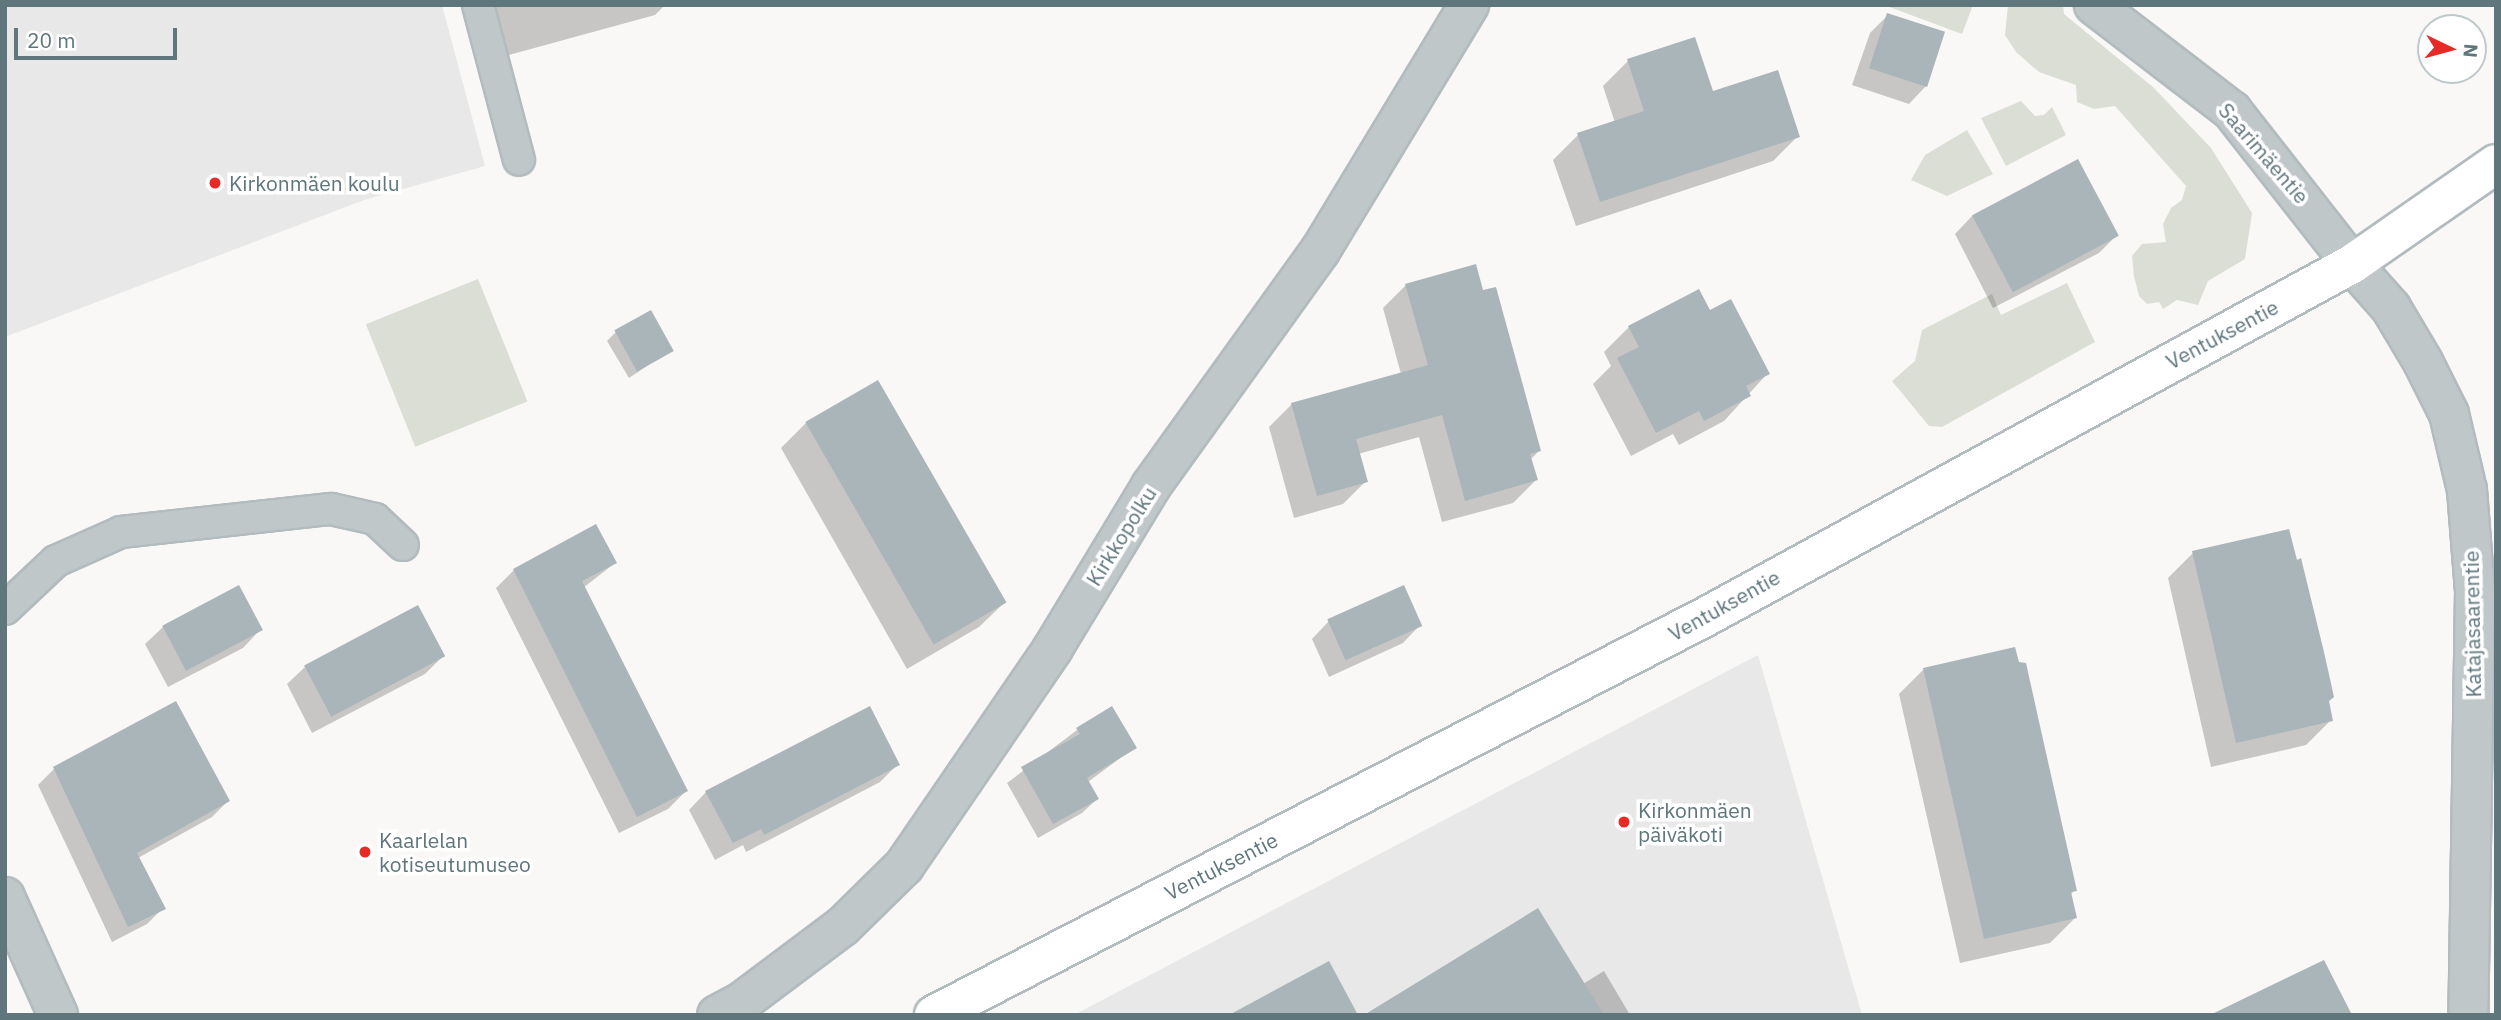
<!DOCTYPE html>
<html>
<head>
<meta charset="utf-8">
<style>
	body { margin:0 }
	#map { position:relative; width:2501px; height:1020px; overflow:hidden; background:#f9f8f6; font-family:"IBM Plex Sans",sans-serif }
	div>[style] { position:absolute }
	.built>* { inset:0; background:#e7e8e7 }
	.green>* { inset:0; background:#daded5; transform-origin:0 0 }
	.shadow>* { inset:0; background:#0003 }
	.building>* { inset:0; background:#a9b5b8; transform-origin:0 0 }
	.roads { filter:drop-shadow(2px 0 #b2bbbe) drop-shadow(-2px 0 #b2bbbe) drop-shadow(0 2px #b2bbbe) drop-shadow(0 -2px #b2bbbe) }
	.service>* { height:30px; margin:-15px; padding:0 15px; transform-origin:15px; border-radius:15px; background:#c0c7c9 }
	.minor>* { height:38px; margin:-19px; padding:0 19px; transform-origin:19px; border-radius:19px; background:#c0c7c9 }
	.tertiary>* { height:38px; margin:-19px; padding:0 19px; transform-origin:19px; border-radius:19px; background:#c0c7c9 }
	.secondary>* { height:38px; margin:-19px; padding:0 19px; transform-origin:19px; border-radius:19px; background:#fff }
	.dots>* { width:19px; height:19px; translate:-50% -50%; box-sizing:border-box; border:4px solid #fff; border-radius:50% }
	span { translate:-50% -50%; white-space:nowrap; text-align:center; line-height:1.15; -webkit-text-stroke:7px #fff; paint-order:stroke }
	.street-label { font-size:21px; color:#5e767c }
	.poi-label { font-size:21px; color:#5e767c }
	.left { translate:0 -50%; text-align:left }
	.frame { position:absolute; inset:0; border:7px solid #5e767c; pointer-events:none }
	.north { position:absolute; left:2417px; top:14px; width:70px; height:70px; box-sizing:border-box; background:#fff; border:2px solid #bfc8cb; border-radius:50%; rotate:95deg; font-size:19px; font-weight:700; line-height:28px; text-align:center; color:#5e767c }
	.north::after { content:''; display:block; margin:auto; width:24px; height:32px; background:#e82a27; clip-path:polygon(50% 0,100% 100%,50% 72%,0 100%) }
	.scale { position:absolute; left:14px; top:28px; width:163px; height:32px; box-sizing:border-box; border:4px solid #5e767c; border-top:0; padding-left:9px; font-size:21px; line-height:24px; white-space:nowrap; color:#5e767c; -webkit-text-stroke:5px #fff; paint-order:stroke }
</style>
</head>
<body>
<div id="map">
	<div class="built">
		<i style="clip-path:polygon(5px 5px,442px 5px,485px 166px,364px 200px,5px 337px)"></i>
		<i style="clip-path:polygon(1758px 655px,1862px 1015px,1074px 1015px)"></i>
	</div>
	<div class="green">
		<i style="clip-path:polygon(1884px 5px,1973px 5px,1962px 34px)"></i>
		<i style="clip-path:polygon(2008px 5px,2063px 5px,2064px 14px,2153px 87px,2211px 148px,2252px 213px,2245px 259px,2208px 281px,2198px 305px,2177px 300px,2163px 309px,2159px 302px,2147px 304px,2139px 296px,2134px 276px,2132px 256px,2142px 244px,2166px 242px,2163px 224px,2171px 208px,2182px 200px,2186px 186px,2115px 106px,2094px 109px,2077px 102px,2076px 85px,2039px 72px,2016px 52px,2005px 35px)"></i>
		<i style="clip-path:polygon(2021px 101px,2035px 116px,2044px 115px,2052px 107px,2066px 135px,2006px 166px,1981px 118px)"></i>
		<i style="clip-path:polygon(1967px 130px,1993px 174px,1947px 196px,1911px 180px,1925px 155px)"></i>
		<i style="left:478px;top:279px;width:132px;height:121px;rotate:68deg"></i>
		<i style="clip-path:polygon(2067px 283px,2095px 342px,1942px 427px,1929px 426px,1892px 381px,1915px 361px,1922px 330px,1992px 294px,2001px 315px)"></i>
	</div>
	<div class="shadow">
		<i style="clip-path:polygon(491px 5px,665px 5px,655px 15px,505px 56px)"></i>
		<i style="clip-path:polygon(1888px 15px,1926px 86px,1909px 104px,1852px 85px,1870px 33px)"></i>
		<i style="clip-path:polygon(1694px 39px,1712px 93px,1798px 136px,1773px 161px,1576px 226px,1553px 160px,1578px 135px,1615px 123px,1603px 86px,1628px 61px)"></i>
		<i style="clip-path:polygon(1972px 216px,2116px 236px,2099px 253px,1993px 308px,1955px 234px)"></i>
		<i style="clip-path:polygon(1406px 285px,1481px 293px,1539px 451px,1530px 460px,1536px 480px,1513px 503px,1442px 522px,1419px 437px,1358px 454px,1366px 481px,1343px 504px,1294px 518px,1269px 427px,1292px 404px,1401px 374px,1383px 308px)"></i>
		<i style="clip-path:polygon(1709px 312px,1768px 373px,1724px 421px,1679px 445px,1673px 434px,1631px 456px,1593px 384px,1611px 366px,1604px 352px,1629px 327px)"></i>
		<i style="clip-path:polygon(616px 332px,671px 350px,629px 378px,607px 341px)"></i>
		<i style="clip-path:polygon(878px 382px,1004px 603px,979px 627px,907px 669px,781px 448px,806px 423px)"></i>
		<i style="clip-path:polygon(2193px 553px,2327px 701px,2331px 720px,2306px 745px,2211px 767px,2168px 578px)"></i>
		<i style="clip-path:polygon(615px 563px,583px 588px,686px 791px,668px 809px,619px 833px,496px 588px,514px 570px)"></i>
		<i style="clip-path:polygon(1329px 621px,1420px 625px,1403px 643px,1329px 677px,1312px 639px)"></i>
		<i style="clip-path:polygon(163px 627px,260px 630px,243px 648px,168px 687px,145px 644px)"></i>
		<i style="clip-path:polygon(443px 656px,425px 674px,312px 733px,287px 684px,305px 667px)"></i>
		<i style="clip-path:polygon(1924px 669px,2075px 890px,2070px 895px,2075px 918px,2050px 943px,1960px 963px,1899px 694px)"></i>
		<i style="clip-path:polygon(1077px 730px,1135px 747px,1088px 782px,1097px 799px,1082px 813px,1038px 838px,1007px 783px)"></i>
		<i style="clip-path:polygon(898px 764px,880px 782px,746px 852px,743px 845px,715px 860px,689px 810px,706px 792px)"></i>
		<i style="clip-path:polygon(54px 769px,228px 801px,212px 817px,138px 858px,163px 908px,147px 924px,112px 942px,38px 785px)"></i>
		<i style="clip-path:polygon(1604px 971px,1630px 1015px,1367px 1015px,1583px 984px)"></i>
	</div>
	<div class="building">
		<i style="left:1887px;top:13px;width:61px;height:58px;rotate:18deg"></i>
		<i style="clip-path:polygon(1695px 37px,1713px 91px,1778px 70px,1800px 137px,1600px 202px,1577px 133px,1644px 111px,1627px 59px)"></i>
		<i style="left:2078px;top:159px;width:87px;height:120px;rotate:62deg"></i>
		<i style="clip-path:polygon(1476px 264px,1483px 290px,1496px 287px,1541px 451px,1530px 454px,1538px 480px,1465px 501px,1442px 415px,1356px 439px,1368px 482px,1317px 496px,1291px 403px,1428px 365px,1405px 284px)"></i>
		<i style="clip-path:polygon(1699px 289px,1710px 310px,1731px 299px,1770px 374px,1746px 386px,1751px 396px,1704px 421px,1699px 411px,1656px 433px,1617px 358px,1639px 347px,1628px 326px)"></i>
		<i style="left:651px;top:310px;width:47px;height:42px;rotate:61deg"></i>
		<i style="left:878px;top:380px;width:257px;height:84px;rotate:60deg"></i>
		<i style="clip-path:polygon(596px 524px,617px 563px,582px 581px,688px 791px,637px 817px,513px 569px)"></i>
		<i style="clip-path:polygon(2289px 529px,2297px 560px,2301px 558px,2324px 652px,2334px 697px,2329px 701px,2333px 721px,2236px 743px,2192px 551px)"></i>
		<i style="left:239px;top:585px;width:51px;height:87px;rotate:62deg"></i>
		<i style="left:1404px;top:585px;width:45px;height:84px;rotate:66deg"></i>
		<i style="left:418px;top:605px;width:58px;height:129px;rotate:62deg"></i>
		<i style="clip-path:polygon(2015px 647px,2019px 662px,2026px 663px,2038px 717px,2077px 891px,2071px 892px,2077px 918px,1984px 939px,1923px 668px)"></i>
		<i style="clip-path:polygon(176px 701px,230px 801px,137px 853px,166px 909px,128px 927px,53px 767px)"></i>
		<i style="clip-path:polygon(870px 706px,900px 765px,764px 835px,761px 829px,733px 843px,705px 791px)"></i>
		<i style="clip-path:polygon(1112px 706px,1137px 748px,1087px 778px,1099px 799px,1053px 824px,1021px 767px,1080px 734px,1076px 728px)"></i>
		<i style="clip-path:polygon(1538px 908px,1604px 1015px,1364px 1015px)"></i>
		<i style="clip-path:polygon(2324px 960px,2352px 1015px,2210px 1015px)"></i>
		<i style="clip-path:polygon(1329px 961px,1358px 1015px,1229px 1015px)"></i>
	</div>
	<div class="roads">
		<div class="service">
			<i style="left:478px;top:5px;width:160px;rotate:75.2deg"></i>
			<i style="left:5px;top:609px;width:70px;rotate:-43.3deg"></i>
			<i style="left:56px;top:561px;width:71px;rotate:-24deg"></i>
			<i style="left:121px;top:532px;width:211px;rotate:-6.3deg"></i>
			<i style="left:331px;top:509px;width:45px;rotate:12.8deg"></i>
			<i style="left:375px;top:519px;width:38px;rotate:43deg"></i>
		</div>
		<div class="minor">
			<i style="left:2352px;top:264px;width:59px;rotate:48.4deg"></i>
			<i style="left:2391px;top:308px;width:63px;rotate:59.3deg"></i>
			<i style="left:2423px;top:362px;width:58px;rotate:63.4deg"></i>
			<i style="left:2449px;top:414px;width:78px;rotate:76.7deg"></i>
			<i style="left:2467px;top:490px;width:102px;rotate:85.5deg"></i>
			<i style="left:2475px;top:592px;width:423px;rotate:90.9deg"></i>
			<i style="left:5px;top:897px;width:129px;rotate:65.8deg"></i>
			<i style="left:717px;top:1015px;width:30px;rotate:-28deg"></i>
			<i style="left:743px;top:1001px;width:125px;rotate:-36.9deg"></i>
			<i style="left:843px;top:926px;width:86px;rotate:-44.5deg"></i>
			<i style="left:904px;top:866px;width:264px;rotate:-55.6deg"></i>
			<i style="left:1053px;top:648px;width:189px;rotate:-58.8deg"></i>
			<i style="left:1151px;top:486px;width:289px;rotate:-54.3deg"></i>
			<i style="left:1320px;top:251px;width:288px;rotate:-58.8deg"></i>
		</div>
		<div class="tertiary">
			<i style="left:2094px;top:5px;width:174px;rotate:37.5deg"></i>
			<i style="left:2232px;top:111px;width:194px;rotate:51.9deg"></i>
		</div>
		<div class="secondary">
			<i style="left:934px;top:1015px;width:870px;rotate:-27.3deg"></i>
			<i style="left:1707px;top:616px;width:735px;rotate:-28.62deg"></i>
			<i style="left:2352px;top:264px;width:175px;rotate:-34.8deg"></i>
		</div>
	</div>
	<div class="dots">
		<i style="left:215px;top:183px;background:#e82a27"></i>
		<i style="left:1624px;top:822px;background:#e82a27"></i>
		<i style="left:365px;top:852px;background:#e82a27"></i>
	</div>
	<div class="street-label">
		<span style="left:2264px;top:153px;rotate:49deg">Saarimäentie</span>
		<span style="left:2222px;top:334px;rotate:-28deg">Ventuksentie</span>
		<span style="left:1121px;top:536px;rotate:-58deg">Kirkkopolku</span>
		<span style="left:1724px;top:605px;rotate:-29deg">Ventuksentie</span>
		<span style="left:2472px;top:624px;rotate:-91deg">Katajasaarentie</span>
		<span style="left:1221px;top:866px;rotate:-27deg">Ventuksentie</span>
	</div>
	<div class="poi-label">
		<span class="left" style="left:229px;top:183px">Kirkonmäen koulu</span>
		<span class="left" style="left:1638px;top:822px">Kirkonmäen<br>päiväkoti</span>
		<span class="left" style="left:379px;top:852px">Kaarlelan<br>kotiseutumuseo</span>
	</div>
	<div class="frame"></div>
	<div class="north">N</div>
	<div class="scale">20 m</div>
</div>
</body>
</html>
